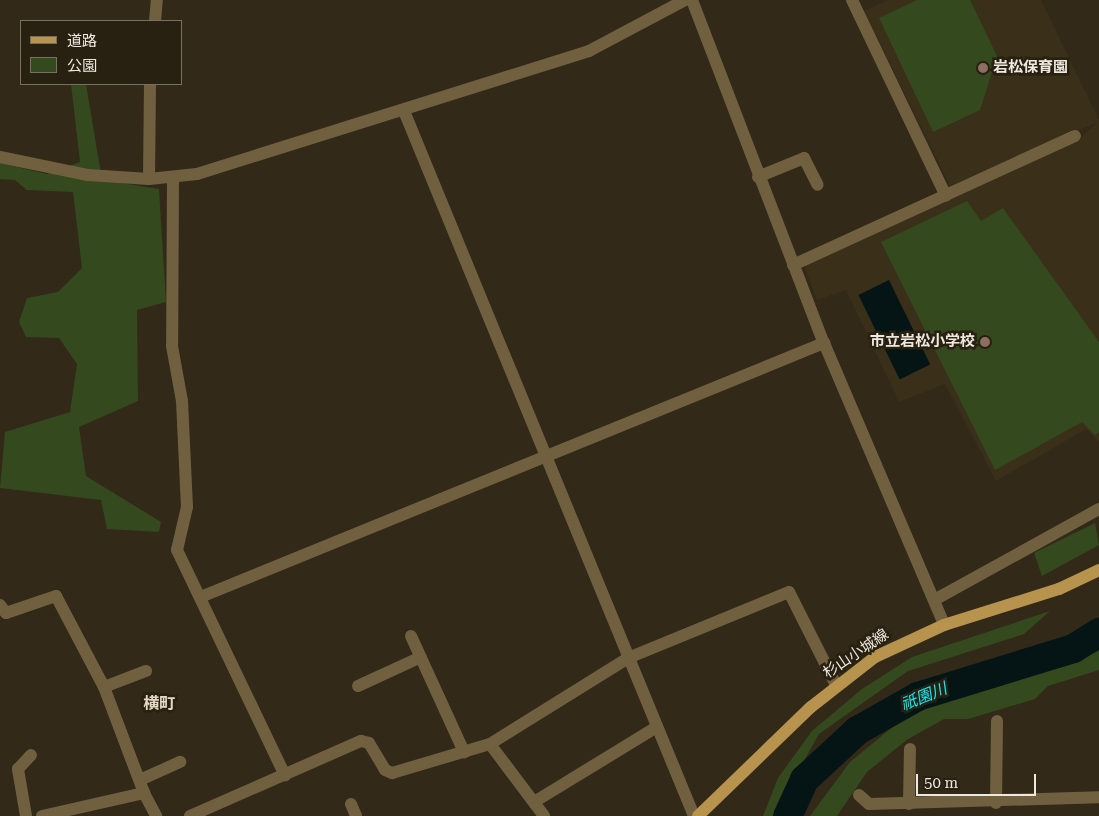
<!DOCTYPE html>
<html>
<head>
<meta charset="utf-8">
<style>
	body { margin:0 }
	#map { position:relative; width:1099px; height:816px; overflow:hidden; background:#322919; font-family:"Roboto Serif","Noto Sans JP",serif }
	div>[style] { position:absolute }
	.built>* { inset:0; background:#3a2f18 }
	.green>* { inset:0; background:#35491e }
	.water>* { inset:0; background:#051516; transform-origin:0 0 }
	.river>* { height:29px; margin:-14.5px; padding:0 14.5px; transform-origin:14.5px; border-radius:14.5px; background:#051516 }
	.minor>* { height:12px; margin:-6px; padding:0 6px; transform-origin:6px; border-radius:6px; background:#716040 }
	.major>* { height:12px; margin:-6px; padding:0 6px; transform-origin:6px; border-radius:6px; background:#b8934e }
	.dots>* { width:14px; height:14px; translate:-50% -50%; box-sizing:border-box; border:2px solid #282010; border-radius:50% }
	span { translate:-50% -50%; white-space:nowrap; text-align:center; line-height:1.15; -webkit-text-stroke:5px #282010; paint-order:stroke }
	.poi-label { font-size:15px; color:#eee9df; font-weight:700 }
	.left { translate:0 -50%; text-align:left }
	.right { translate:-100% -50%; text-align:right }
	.street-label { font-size:15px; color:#eee9df }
	.water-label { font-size:16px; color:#0cedfa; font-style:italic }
	.neighbourhood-label { font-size:16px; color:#e3d8c4; font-weight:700 }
	.legend { position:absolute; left:20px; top:20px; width:162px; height:65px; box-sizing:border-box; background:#282010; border:1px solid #777063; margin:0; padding:6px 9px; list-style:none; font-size:15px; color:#eee9df }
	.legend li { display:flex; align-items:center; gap:10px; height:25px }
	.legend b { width:25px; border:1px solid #777063 }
	.scale { position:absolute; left:916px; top:774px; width:120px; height:22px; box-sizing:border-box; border:2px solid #eee9df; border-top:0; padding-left:6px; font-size:15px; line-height:18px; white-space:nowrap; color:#eee9df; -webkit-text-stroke:4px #282010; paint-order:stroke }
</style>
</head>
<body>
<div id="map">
	<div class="built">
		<i style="clip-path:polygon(888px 0,1041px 0,1099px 120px,1099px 442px,1086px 429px,996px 481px,945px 384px,899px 402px,846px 290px,817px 300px,803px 263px,1077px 141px,1098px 122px,950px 186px,864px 11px)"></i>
	</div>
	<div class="green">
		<i style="clip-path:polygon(917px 0,970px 0,997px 56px,980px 110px,933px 132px,879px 18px)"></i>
		<i style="clip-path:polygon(71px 84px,86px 84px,102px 180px,159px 189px,166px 302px,137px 310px,138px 401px,79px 427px,86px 476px,161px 522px,159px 532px,107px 529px,101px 500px,0 488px,5px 432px,70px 412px,77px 364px,59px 338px,26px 337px,19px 322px,27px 298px,58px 292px,82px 268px,73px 192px,27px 190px,15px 180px,0 179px,0 163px,47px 174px,80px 162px)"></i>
		<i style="clip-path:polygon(967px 201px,981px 221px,1003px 208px,1099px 342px,1099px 432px,1095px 435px,1082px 422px,995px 470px,881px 242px)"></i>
		<i style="clip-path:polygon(1095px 523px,1099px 545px,1042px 576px,1034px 553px)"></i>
		<i style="clip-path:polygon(1050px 611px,1024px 634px,908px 671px,819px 734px,773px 816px,763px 816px,778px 778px,812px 731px,862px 689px,912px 657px)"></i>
		<i style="clip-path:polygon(1099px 651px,1099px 670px,1048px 686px,1035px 699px,968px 719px,944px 719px,908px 739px,867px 772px,837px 816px,810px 816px,850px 762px,900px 721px,949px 696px)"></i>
	</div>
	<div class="water">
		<i style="left:889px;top:280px;width:94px;height:34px;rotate:64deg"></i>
	</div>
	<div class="river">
		<i style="left:787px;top:816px;width:41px;rotate:-65.3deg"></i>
		<i style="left:804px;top:779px;width:72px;rotate:-42.8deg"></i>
		<i style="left:857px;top:730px;width:69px;rotate:-29.5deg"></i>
		<i style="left:917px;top:696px;width:163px;rotate:-17.1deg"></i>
		<i style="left:1073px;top:648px;width:31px;rotate:-32deg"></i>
	</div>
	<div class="minor">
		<i style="left:692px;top:0;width:368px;rotate:69deg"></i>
		<i style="left:824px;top:343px;width:306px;rotate:66.9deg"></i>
		<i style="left:852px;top:0;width:217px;rotate:64.4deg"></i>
		<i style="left:155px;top:21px;width:21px;rotate:-85deg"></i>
		<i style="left:404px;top:111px;width:762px;rotate:67.64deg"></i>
		<i style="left:0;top:157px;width:90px;rotate:11.6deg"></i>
		<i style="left:88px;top:175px;width:61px;rotate:3.8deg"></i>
		<i style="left:149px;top:179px;width:48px;rotate:-5.9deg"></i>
		<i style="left:197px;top:174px;width:411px;rotate:-17.4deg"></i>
		<i style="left:589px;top:51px;width:109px;rotate:-28deg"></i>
		<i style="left:758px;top:177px;width:50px;rotate:-22.4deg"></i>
		<i style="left:804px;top:158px;width:30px;rotate:63deg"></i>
		<i style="left:173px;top:178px;width:168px;rotate:90.3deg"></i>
		<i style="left:172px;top:346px;width:56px;rotate:79.7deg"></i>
		<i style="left:182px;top:401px;width:106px;rotate:87.3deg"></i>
		<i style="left:187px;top:507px;width:44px;rotate:103.1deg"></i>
		<i style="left:177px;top:550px;width:250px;rotate:64.4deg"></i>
		<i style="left:149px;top:179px;width:95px;rotate:-89.4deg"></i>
		<i style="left:793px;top:265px;width:310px;rotate:-24.6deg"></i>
		<i style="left:203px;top:596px;width:671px;rotate:-22.17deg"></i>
		<i style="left:936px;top:599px;width:186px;rotate:-28.9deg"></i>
		<i style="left:0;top:605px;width:10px;rotate:53deg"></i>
		<i style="left:6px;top:613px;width:53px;rotate:-18.8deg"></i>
		<i style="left:56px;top:596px;width:103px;rotate:62.2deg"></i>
		<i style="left:104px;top:687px;width:113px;rotate:69.3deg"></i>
		<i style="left:411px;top:636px;width:128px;rotate:65.4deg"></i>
		<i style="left:358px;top:686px;width:69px;rotate:-24.7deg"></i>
		<i style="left:104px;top:687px;width:45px;rotate:-20.9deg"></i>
		<i style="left:490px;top:744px;width:90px;rotate:53.1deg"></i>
		<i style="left:142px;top:779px;width:42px;rotate:-24.1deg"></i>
		<i style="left:859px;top:795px;width:13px;rotate:42deg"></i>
		<i style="left:869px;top:804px;width:230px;rotate:-1.7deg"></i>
		<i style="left:534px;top:802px;width:144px;rotate:-31.4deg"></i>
		<i style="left:996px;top:803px;width:82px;rotate:-89.3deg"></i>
		<i style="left:351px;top:804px;width:13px;rotate:67deg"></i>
		<i style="left:909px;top:804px;width:55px;rotate:-89deg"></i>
		<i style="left:26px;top:816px;width:48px;rotate:-99.7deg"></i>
		<i style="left:18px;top:769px;width:19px;rotate:-47deg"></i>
		<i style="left:42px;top:816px;width:105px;rotate:-12.7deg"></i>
		<i style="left:144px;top:793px;width:26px;rotate:62deg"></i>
		<i style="left:190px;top:816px;width:187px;rotate:-23.7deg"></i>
		<i style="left:361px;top:741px;width:8px;rotate:14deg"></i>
		<i style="left:369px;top:743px;width:31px;rotate:59deg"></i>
		<i style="left:385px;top:770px;width:8px;rotate:23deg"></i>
		<i style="left:392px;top:773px;width:102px;rotate:-16.5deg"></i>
		<i style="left:490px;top:744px;width:163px;rotate:-31.9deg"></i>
		<i style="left:628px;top:658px;width:174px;rotate:-22.3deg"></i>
		<i style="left:789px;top:592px;width:104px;rotate:63.2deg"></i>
	</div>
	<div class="major">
		<i style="left:698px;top:816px;width:157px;rotate:-44deg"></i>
		<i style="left:811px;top:707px;width:81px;rotate:-38deg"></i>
		<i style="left:875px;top:657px;width:76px;rotate:-24.9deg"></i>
		<i style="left:944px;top:625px;width:121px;rotate:-17.4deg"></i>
		<i style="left:1059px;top:589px;width:44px;rotate:-25.4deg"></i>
	</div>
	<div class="dots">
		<i style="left:983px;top:68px;background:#8d6e63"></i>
		<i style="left:985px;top:342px;background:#8d6e63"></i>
	</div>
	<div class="poi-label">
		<span class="left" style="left:993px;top:68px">岩松保育園</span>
		<span class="right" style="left:975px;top:342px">市立岩松小学校</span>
	</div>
	<div class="street-label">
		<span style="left:856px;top:654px;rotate:-34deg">杉山小城線</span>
	</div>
	<div class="water-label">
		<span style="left:924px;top:697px;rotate:-22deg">祇園川</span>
	</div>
	<div class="neighbourhood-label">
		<span style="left:159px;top:704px">横町</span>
	</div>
	<ul class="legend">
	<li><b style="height:6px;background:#b8934e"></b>道路</li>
	<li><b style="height:14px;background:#35491e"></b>公園</li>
	</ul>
	<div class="scale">50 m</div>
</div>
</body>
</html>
